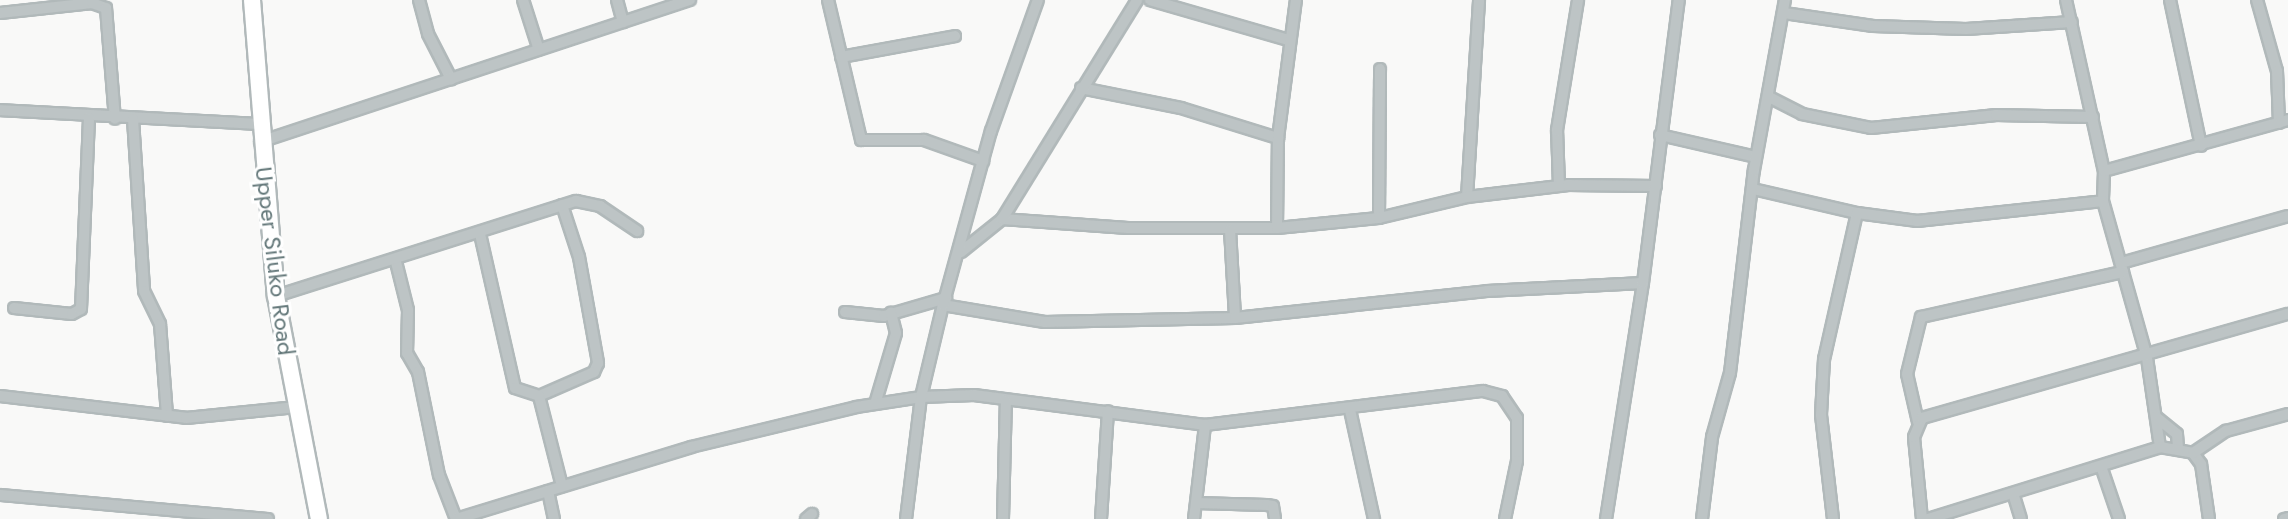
<!DOCTYPE html>
<html>
<head>
<meta charset="utf-8">
<style>
	body { margin:0 }
	#map { position:relative; width:2288px; height:519px; overflow:hidden; background:#f9f9f8; font-family:Jost,sans-serif }
	div>[style] { position:absolute }
	.roads { filter:drop-shadow(2px 0 #b1b9ba) drop-shadow(-2px 0 #b1b9ba) drop-shadow(0 2px #b1b9ba) drop-shadow(0 -2px #b1b9ba) }
	.street>* { height:10px; margin:-5px; padding:0 5px; transform-origin:5px; border-radius:5px; background:#bdc4c5 }
	.primary>* { height:16px; margin:-8px; padding:0 8px; transform-origin:8px; border-radius:8px; background:#fff }
	span { translate:-50% -50%; white-space:nowrap; text-align:center; line-height:1.15; -webkit-text-stroke:6px #fff; paint-order:stroke }
	.street-label { font-size:24px; color:#637779 }
</style>
</head>
<body>
<div id="map">
	<div class="roads">
		<div class="street">
			<i style="left:419px;top:0;width:35px;rotate:75deg"></i>
			<i style="left:428px;top:34px;width:51px;rotate:62.9deg"></i>
			<i style="left:523px;top:0;width:52px;rotate:72.3deg"></i>
			<i style="left:617px;top:0;width:23px;rotate:75deg"></i>
			<i style="left:828px;top:0;width:144px;rotate:76.7deg"></i>
			<i style="left:861px;top:140px;width:63px"></i>
			<i style="left:924px;top:140px;width:63px;rotate:19.6deg"></i>
			<i style="left:1150px;top:0;width:145px;rotate:16.1deg"></i>
			<i style="left:2066px;top:0;width:175px;rotate:77.5deg"></i>
			<i style="left:2104px;top:171px;width:30px;rotate:92deg"></i>
			<i style="left:2103px;top:201px;width:163px;rotate:74.3deg"></i>
			<i style="left:2147px;top:358px;width:90px;rotate:81.7deg"></i>
			<i style="left:2170px;top:0;width:149px;rotate:78deg"></i>
			<i style="left:2257px;top:0;width:74px;rotate:74.3deg"></i>
			<i style="left:2277px;top:71px;width:52px;rotate:87.8deg"></i>
			<i style="left:0;top:13px;width:93px;rotate:-6.2deg"></i>
			<i style="left:92px;top:3px;width:15px;rotate:20deg"></i>
			<i style="left:106px;top:8px;width:111px;rotate:85.4deg"></i>
			<i style="left:1784px;top:13px;width:90px;rotate:8.3deg"></i>
			<i style="left:1873px;top:26px;width:93px;rotate:1.8deg"></i>
			<i style="left:1966px;top:29px;width:106px;rotate:-3.8deg"></i>
			<i style="left:841px;top:57px;width:116px;rotate:-10.4deg"></i>
			<i style="left:1081px;top:88px;width:102px;rotate:11.3deg"></i>
			<i style="left:1181px;top:108px;width:102px;rotate:17.2deg"></i>
			<i style="left:1769px;top:97px;width:37px;rotate:27deg"></i>
			<i style="left:1802px;top:114px;width:70px;rotate:11.5deg"></i>
			<i style="left:1871px;top:128px;width:126px;rotate:-5.9deg"></i>
			<i style="left:1996px;top:115px;width:97px;rotate:1.2deg"></i>
			<i style="left:0;top:110px;width:259px;rotate:3.1deg"></i>
			<i style="left:133px;top:119px;width:172px;rotate:86.3deg"></i>
			<i style="left:144px;top:291px;width:37px;rotate:64deg"></i>
			<i style="left:160px;top:324px;width:92px;rotate:85.6deg"></i>
			<i style="left:1660px;top:135px;width:98px;rotate:12.9deg"></i>
			<i style="left:260px;top:142px;width:453px;rotate:-18.3deg"></i>
			<i style="left:2104px;top:171px;width:191px;rotate:-15.5deg"></i>
			<i style="left:1559px;top:186px;width:56px;rotate:-92deg"></i>
			<i style="left:1557px;top:130px;width:132px;rotate:-80.8deg"></i>
			<i style="left:1753px;top:189px;width:107px;rotate:13deg"></i>
			<i style="left:1857px;top:213px;width:150px;rotate:102.7deg"></i>
			<i style="left:1824px;top:359px;width:56px;rotate:93.1deg"></i>
			<i style="left:1821px;top:415px;width:105px;rotate:83.4deg"></i>
			<i style="left:1467px;top:197px;width:197px;rotate:-86.5deg"></i>
			<i style="left:562px;top:205px;width:55px;rotate:71.9deg"></i>
			<i style="left:579px;top:257px;width:108px;rotate:79.8deg"></i>
			<i style="left:598px;top:363px;width:10px;rotate:114deg"></i>
			<i style="left:594px;top:372px;width:60px;rotate:156.4deg"></i>
			<i style="left:539px;top:396px;width:93px;rotate:75.7deg"></i>
			<i style="left:1857px;top:213px;width:61px;rotate:7.6deg"></i>
			<i style="left:1917px;top:221px;width:187px;rotate:-6.1deg"></i>
			<i style="left:1379px;top:218px;width:149px;rotate:-89.6deg"></i>
			<i style="left:1002px;top:219px;width:126px;rotate:4.1deg"></i>
			<i style="left:1128px;top:228px;width:149px"></i>
			<i style="left:1277px;top:228px;width:102px;rotate:-5.6deg"></i>
			<i style="left:1379px;top:218px;width:90px;rotate:-13.4deg"></i>
			<i style="left:1467px;top:197px;width:102px;rotate:-6.8deg"></i>
			<i style="left:1568px;top:185px;width:88px;rotate:0.7deg"></i>
			<i style="left:1277px;top:228px;width:90px;rotate:-89.4deg"></i>
			<i style="left:1278px;top:138px;width:139px;rotate:-82.6deg"></i>
			<i style="left:1230px;top:230px;width:88px;rotate:86.7deg"></i>
			<i style="left:480px;top:234px;width:158px;rotate:77.2deg"></i>
			<i style="left:515px;top:388px;width:25px;rotate:18deg"></i>
			<i style="left:961px;top:252px;width:53px;rotate:-38.8deg"></i>
			<i style="left:1002px;top:219px;width:257px;rotate:-58.3deg"></i>
			<i style="left:396px;top:262px;width:49px;rotate:76deg"></i>
			<i style="left:408px;top:310px;width:43px;rotate:91.3deg"></i>
			<i style="left:407px;top:353px;width:22px;rotate:60deg"></i>
			<i style="left:418px;top:372px;width:105px;rotate:78.5deg"></i>
			<i style="left:439px;top:475px;width:47px;rotate:68.9deg"></i>
			<i style="left:2121px;top:263px;width:173px;rotate:-15.7deg"></i>
			<i style="left:276px;top:296px;width:315px;rotate:-17.6deg"></i>
			<i style="left:576px;top:201px;width:25px;rotate:12deg"></i>
			<i style="left:600px;top:206px;width:45px;rotate:34deg"></i>
			<i style="left:943px;top:305px;width:103px;rotate:9.5deg"></i>
			<i style="left:1045px;top:322px;width:190px;rotate:-1.2deg"></i>
			<i style="left:1235px;top:318px;width:253px;rotate:-6.1deg"></i>
			<i style="left:1487px;top:291px;width:156px;rotate:-2.9deg"></i>
			<i style="left:14px;top:308px;width:58px;rotate:5.9deg"></i>
			<i style="left:72px;top:314px;width:10px;rotate:-29deg"></i>
			<i style="left:81px;top:309px;width:191px;rotate:-87.6deg"></i>
			<i style="left:845px;top:312px;width:39px;rotate:6deg"></i>
			<i style="left:884px;top:316px;width:65px;rotate:-16.2deg"></i>
			<i style="left:0;top:396px;width:187px;rotate:6.7deg"></i>
			<i style="left:186px;top:418px;width:111px;rotate:-5.7deg"></i>
			<i style="left:875px;top:404px;width:74px;rotate:-73.5deg"></i>
			<i style="left:896px;top:333px;width:21px;rotate:-104deg"></i>
			<i style="left:1350px;top:410px;width:112px;rotate:77.6deg"></i>
			<i style="left:2156px;top:417px;width:27px;rotate:39deg"></i>
			<i style="left:2177px;top:434px;width:14px;rotate:86deg"></i>
			<i style="left:1918px;top:422px;width:49px;rotate:-102.9deg"></i>
			<i style="left:1907px;top:374px;width:59px;rotate:-76.2deg"></i>
			<i style="left:1921px;top:317px;width:207px;rotate:-12.6deg"></i>
			<i style="left:2193px;top:453px;width:14px;rotate:54deg"></i>
			<i style="left:2201px;top:464px;width:56px;rotate:81.7deg"></i>
			<i style="left:2101px;top:466px;width:56px;rotate:71.2deg"></i>
			<i style="left:548px;top:491px;width:29px;rotate:78deg"></i>
			<i style="left:2013px;top:493px;width:27px;rotate:73deg"></i>
			<i style="left:0;top:495px;width:269px;rotate:5.1deg"></i>
			<i style="left:1196px;top:503px;width:71px;rotate:1.6deg"></i>
			<i style="left:1267px;top:505px;width:6px;rotate:9deg"></i>
			<i style="left:1273px;top:506px;width:13px;rotate:81deg"></i>
			<i style="left:456px;top:519px;width:246px;rotate:-17deg"></i>
			<i style="left:691px;top:447px;width:170px;rotate:-13.6deg"></i>
			<i style="left:856px;top:407px;width:66px;rotate:-8.7deg"></i>
			<i style="left:921px;top:397px;width:53px;rotate:-2.2deg"></i>
			<i style="left:974px;top:395px;width:233px;rotate:7.4deg"></i>
			<i style="left:1205px;top:425px;width:280px;rotate:-7deg"></i>
			<i style="left:1483px;top:391px;width:20px;rotate:15deg"></i>
			<i style="left:1502px;top:396px;width:27px;rotate:56deg"></i>
			<i style="left:1517px;top:418px;width:43px;rotate:90deg"></i>
			<i style="left:1517px;top:461px;width:59px;rotate:101.7deg"></i>
			<i style="left:806px;top:519px;width:8px;rotate:-40deg"></i>
			<i style="left:906px;top:519px;width:123px;rotate:-83deg"></i>
			<i style="left:921px;top:397px;width:95px;rotate:-76.6deg"></i>
			<i style="left:943px;top:305px;width:180px;rotate:-74.6deg"></i>
			<i style="left:991px;top:131px;width:139px;rotate:-70.3deg"></i>
			<i style="left:1003px;top:519px;width:119px;rotate:-88.6deg"></i>
			<i style="left:1101px;top:519px;width:108px;rotate:-86.3deg"></i>
			<i style="left:1194px;top:519px;width:95px;rotate:-83.3deg"></i>
			<i style="left:1606px;top:519px;width:239px;rotate:-81.1deg"></i>
			<i style="left:1643px;top:283px;width:285px;rotate:-82.8deg"></i>
			<i style="left:1702px;top:519px;width:83px;rotate:-83deg"></i>
			<i style="left:1712px;top:437px;width:66px;rotate:-74.3deg"></i>
			<i style="left:1730px;top:373px;width:204px;rotate:-83.3deg"></i>
			<i style="left:1754px;top:170px;width:173px;rotate:-79.7deg"></i>
			<i style="left:1922px;top:519px;width:82px;rotate:-95.6deg"></i>
			<i style="left:1914px;top:437px;width:21px;rotate:-67deg"></i>
			<i style="left:1922px;top:418px;width:380px;rotate:-15.9deg"></i>
			<i style="left:1928px;top:519px;width:243px;rotate:-17.2deg"></i>
			<i style="left:2160px;top:447px;width:34px;rotate:10deg"></i>
			<i style="left:2193px;top:453px;width:40px;rotate:-34deg"></i>
			<i style="left:2226px;top:431px;width:64px;rotate:-15.3deg"></i>
			<i style="left:2284px;top:519px;width:4px;rotate:-14deg"></i>
		</div>
		<div class="primary">
			<i style="left:252px;top:0;width:297px;rotate:85.4deg"></i>
			<i style="left:276px;top:296px;width:227px;rotate:79.1deg"></i>
		</div>
	</div>
	<div class="street-label">
		<span style="left:275px;top:261px;rotate:83deg">Upper Siluko Road</span>
	</div>
</div>
</body>
</html>
